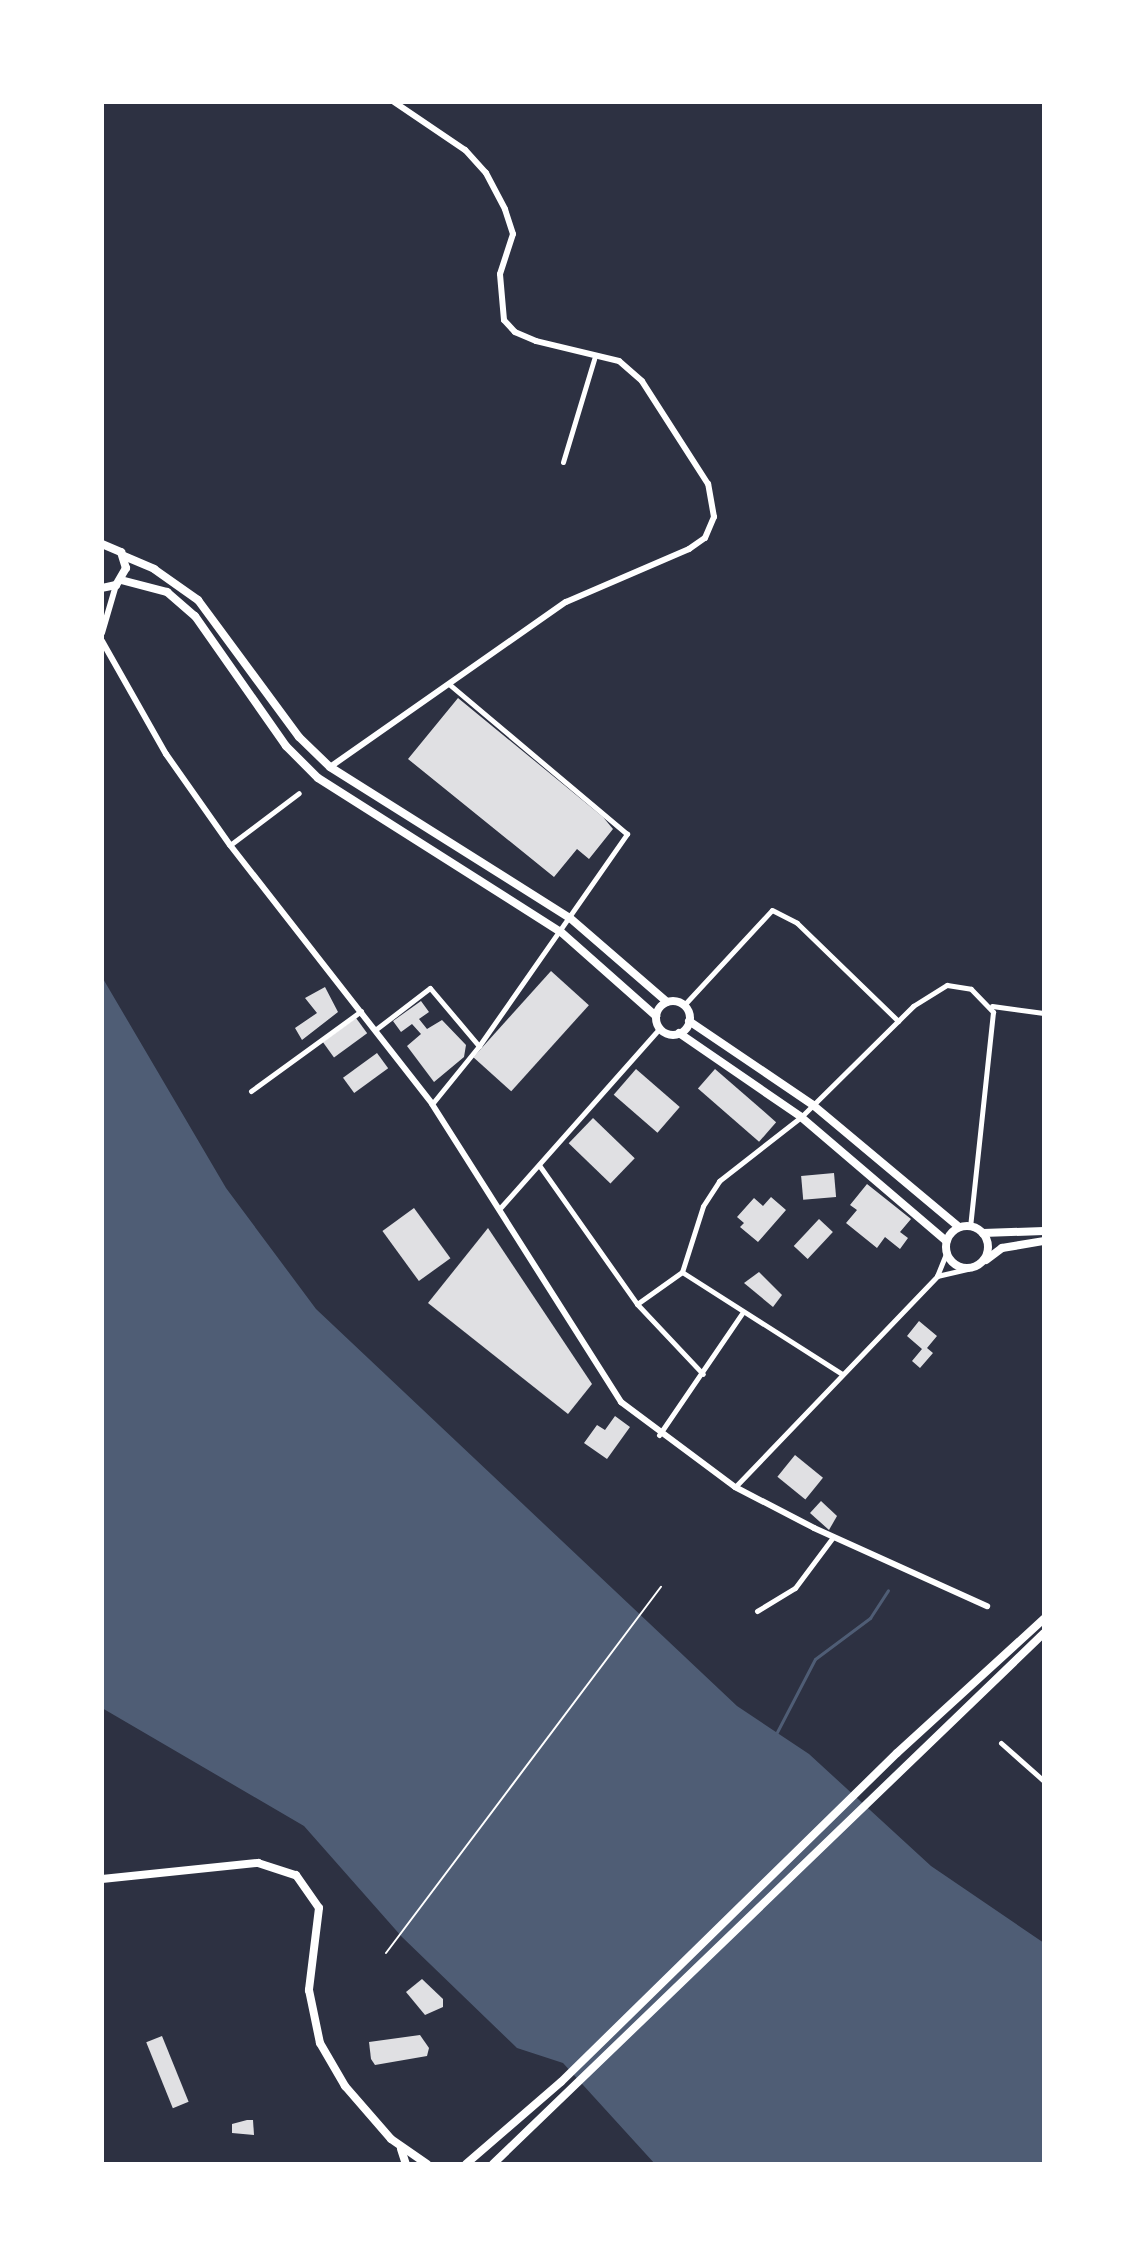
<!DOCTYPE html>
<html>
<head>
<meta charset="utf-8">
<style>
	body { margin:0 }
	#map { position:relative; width:1146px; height:2266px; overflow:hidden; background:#2d3142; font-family:"Asap Condensed",sans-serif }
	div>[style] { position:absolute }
	.water>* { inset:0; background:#4f5d75 }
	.stream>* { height:3px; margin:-1.5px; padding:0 1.5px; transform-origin:1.5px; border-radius:1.5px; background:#4f5d75 }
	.building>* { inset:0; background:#e0e0e3; transform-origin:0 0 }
	.path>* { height:2px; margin:-1px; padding:0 1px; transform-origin:1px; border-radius:1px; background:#fff }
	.minor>* { height:5px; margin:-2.5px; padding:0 2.5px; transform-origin:2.5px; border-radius:2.5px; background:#fff }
	.tertiary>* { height:6px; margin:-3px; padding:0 3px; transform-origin:3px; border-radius:3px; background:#fff }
	.primary>* { height:8px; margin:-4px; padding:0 4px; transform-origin:4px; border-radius:4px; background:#fff }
	.trunk>* { height:8px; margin:-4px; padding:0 4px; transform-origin:4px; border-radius:4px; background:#fff }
	.trunk>.ring { margin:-4px; padding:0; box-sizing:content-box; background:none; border:8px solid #fff; border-radius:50% }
	span { translate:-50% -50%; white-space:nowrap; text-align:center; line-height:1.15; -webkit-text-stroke:8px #fff; paint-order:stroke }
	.frame { position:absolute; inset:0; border:104px solid #fff; pointer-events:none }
</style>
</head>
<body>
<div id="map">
	<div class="water">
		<i style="clip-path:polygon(102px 977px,226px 1188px,316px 1309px,737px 1706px,809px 1754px,931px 1866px,1044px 1943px,1044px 2164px,655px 2164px,563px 2063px,517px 2048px,402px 1937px,304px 1826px,102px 1708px)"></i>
	</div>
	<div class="stream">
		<i style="left:777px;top:1732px;width:82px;rotate:-62.5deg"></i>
		<i style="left:815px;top:1659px;width:69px;rotate:-36.7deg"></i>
		<i style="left:870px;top:1618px;width:33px;rotate:-57deg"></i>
	</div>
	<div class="building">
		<i style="clip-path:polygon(458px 698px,603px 817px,613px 829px,589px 859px,577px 849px,554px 877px,408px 759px)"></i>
		<i style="left:551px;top:971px;width:51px;height:116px;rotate:42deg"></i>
		<i style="clip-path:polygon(325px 987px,338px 1012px,302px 1040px,295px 1028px,317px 1013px,305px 998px)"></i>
		<i style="clip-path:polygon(421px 1001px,429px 1012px,419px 1019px,427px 1029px,442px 1020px,466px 1045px,464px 1057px,434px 1082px,407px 1046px,421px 1034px,412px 1024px,401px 1032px,393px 1021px)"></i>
		<i style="left:356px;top:1018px;width:19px;height:41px;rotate:54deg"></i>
		<i style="left:377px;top:1053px;width:19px;height:42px;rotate:54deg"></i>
		<i style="left:636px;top:1069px;width:58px;height:34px;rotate:41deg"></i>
		<i style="left:715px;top:1069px;width:81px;height:26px;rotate:41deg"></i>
		<i style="left:593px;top:1118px;width:58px;height:35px;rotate:44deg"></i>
		<i style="left:834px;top:1173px;width:24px;height:33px;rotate:85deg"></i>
		<i style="clip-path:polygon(867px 1184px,911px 1219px,900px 1232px,908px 1238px,900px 1249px,885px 1237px,877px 1248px,846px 1223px,857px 1210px,850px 1205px)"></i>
		<i style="clip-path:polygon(771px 1197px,786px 1210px,758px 1242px,740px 1227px,744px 1223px,737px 1217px,754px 1198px,763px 1206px)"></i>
		<i style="left:414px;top:1208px;width:62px;height:39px;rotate:54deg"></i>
		<i style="left:819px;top:1219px;width:19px;height:37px;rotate:43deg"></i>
		<i style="clip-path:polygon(488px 1228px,592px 1384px,568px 1414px,428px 1303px)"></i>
		<i style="clip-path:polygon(759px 1272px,782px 1295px,773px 1307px,744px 1283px)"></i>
		<i style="clip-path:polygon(919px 1321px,937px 1336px,927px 1348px,933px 1353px,920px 1368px,912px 1361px,922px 1349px,907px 1336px)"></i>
		<i style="clip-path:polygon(615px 1416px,630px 1427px,607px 1459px,584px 1443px,597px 1425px,605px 1430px)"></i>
		<i style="left:795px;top:1455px;width:36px;height:28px;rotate:39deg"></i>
		<i style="clip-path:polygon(821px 1501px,837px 1516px,829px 1530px,810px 1513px)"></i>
		<i style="clip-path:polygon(422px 1979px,443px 1999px,443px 2007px,425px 2015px,406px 1992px)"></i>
		<i style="clip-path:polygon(420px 2035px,429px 2048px,427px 2056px,375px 2065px,371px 2059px,369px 2042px)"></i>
		<i style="left:162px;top:2036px;width:71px;height:17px;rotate:68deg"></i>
		<i style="clip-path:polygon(247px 2120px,253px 2120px,254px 2135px,232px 2133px,232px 2124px)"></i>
	</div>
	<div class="path">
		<i style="left:386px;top:1953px;width:458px;rotate:-53.1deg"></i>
	</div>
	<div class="minor">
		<i style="left:563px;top:462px;width:108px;rotate:-73.2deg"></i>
		<i style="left:230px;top:845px;width:86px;rotate:-37deg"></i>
		<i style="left:684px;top:1005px;width:129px;rotate:-47.2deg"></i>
		<i style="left:772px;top:910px;width:28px;rotate:27deg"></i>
		<i style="left:797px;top:923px;width:141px;rotate:44.1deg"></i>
		<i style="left:992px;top:1006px;width:52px;rotate:7.7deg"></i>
		<i style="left:375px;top:1030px;width:69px;rotate:-37.4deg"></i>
		<i style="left:430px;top:988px;width:76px;rotate:49.8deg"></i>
		<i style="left:251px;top:1091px;width:136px;rotate:-36deg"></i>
		<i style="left:432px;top:1104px;width:75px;rotate:-51deg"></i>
		<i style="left:479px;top:1046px;width:259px;rotate:-55.1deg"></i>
		<i style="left:627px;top:834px;width:233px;rotate:-139.9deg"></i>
		<i style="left:539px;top:1165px;width:170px;rotate:54.8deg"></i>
		<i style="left:637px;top:1304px;width:96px;rotate:46.7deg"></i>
		<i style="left:501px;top:1207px;width:239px;rotate:-48.4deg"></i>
		<i style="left:682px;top:1272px;width:190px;rotate:32.5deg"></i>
		<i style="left:937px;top:1276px;width:32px;rotate:-13deg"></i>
		<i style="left:637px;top:1304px;width:55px;rotate:-35.4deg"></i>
		<i style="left:682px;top:1272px;width:69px;rotate:-72.3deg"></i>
		<i style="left:703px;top:1206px;width:30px;rotate:-57deg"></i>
		<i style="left:719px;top:1181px;width:104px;rotate:-38deg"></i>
		<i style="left:801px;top:1117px;width:158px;rotate:-44.7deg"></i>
		<i style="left:913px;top:1006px;width:40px;rotate:-32deg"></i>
		<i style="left:947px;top:985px;width:24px;rotate:9deg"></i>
		<i style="left:971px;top:989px;width:32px;rotate:46deg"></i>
		<i style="left:993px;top:1012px;width:215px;rotate:96.1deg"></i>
		<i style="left:659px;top:1435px;width:149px;rotate:-55.7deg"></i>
		<i style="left:735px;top:1487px;width:292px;rotate:-46.2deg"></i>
		<i style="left:937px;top:1276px;width:24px;rotate:-68deg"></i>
		<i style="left:757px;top:1611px;width:44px;rotate:-31.2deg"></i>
		<i style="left:795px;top:1588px;width:64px;rotate:-53.3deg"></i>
		<i style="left:1001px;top:1743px;width:57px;rotate:41.5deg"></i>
	</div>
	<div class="tertiary">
		<i style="left:102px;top:633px;width:50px;rotate:-73.7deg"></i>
		<i style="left:102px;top:641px;width:130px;rotate:60.5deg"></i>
		<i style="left:166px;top:754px;width:111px;rotate:54.9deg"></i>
		<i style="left:230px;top:845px;width:328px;rotate:52deg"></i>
		<i style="left:432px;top:1104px;width:353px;rotate:57.6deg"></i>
		<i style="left:621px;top:1402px;width:142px;rotate:36.7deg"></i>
		<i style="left:735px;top:1487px;width:89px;rotate:27.4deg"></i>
		<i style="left:814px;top:1528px;width:190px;rotate:24.3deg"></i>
		<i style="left:330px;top:767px;width:288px;rotate:-35deg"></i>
		<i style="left:566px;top:602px;width:134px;rotate:-23.3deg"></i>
		<i style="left:689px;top:549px;width:19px;rotate:-35deg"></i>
		<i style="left:705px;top:538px;width:23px;rotate:-67deg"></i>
		<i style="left:714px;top:517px;width:34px;rotate:-100deg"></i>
		<i style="left:708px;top:484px;width:122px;rotate:-122.7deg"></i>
		<i style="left:642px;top:381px;width:30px;rotate:-139deg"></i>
		<i style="left:619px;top:361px;width:85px;rotate:-166.5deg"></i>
		<i style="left:536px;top:341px;width:23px;rotate:-157deg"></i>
		<i style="left:515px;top:332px;width:16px;rotate:-133deg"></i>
		<i style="left:504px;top:320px;width:46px;rotate:-95deg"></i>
		<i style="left:500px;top:274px;width:42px;rotate:-72deg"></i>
		<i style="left:513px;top:234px;width:26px;rotate:-108deg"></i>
		<i style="left:505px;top:209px;width:41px;rotate:-117.8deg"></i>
		<i style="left:486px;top:173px;width:31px;rotate:-132deg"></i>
		<i style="left:465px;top:150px;width:86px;rotate:-145.9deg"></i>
	</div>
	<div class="primary">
		<i style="left:102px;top:1879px;width:157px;rotate:-5.9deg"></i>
		<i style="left:258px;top:1863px;width:40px;rotate:18deg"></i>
		<i style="left:296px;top:1875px;width:40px;rotate:55.1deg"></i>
		<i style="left:319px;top:1908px;width:83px;rotate:97deg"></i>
		<i style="left:309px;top:1990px;width:54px;rotate:78.3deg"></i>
		<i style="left:320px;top:2043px;width:50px;rotate:59.8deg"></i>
		<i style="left:345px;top:2086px;width:70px;rotate:49deg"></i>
		<i style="left:391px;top:2139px;width:44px;rotate:34.8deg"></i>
		<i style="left:401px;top:2149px;width:16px;rotate:72deg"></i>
	</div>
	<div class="trunk">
		<i style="left:102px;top:544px;width:21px;rotate:23deg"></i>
		<i style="left:121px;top:552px;width:17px;rotate:73deg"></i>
		<i style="left:126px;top:568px;width:20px;rotate:120deg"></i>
		<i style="left:116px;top:585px;width:14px;rotate:168deg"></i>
		<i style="left:124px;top:556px;width:33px;rotate:23deg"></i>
		<i style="left:154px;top:569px;width:54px;rotate:35.2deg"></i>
		<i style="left:198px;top:600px;width:170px;rotate:53.6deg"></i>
		<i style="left:299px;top:737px;width:43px;rotate:44.1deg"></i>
		<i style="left:330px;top:767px;width:284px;rotate:32.2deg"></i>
		<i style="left:570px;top:918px;width:128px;rotate:40.9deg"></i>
		<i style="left:121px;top:580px;width:48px;rotate:14.6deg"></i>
		<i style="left:167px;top:592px;width:37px;rotate:41deg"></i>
		<i style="left:195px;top:616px;width:159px;rotate:55deg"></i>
		<i style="left:286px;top:746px;width:45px;rotate:45deg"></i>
		<i style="left:318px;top:778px;width:288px;rotate:32.4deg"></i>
		<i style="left:561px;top:932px;width:127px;rotate:41.5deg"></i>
		<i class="ring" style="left:656px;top:1001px;width:26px;height:26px"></i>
		<i style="left:689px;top:1021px;width:150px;rotate:34.1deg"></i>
		<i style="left:813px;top:1105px;width:190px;rotate:39.9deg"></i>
		<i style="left:679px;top:1033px;width:148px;rotate:34.5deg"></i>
		<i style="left:801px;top:1117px;width:191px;rotate:40.5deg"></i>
		<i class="ring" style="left:946px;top:1226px;width:34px;height:34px"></i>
		<i style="left:983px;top:1233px;width:61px;rotate:-1.9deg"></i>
		<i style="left:986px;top:1260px;width:20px;rotate:-37deg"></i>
		<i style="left:1002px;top:1248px;width:43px;rotate:-9.5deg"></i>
		<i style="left:466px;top:2164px;width:125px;rotate:-40.8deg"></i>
		<i style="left:561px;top:2082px;width:470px;rotate:-44.4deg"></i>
		<i style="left:897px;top:1753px;width:199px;rotate:-42.4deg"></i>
		<i style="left:493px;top:2164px;width:765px;rotate:-43.94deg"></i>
	</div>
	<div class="frame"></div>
</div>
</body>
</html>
